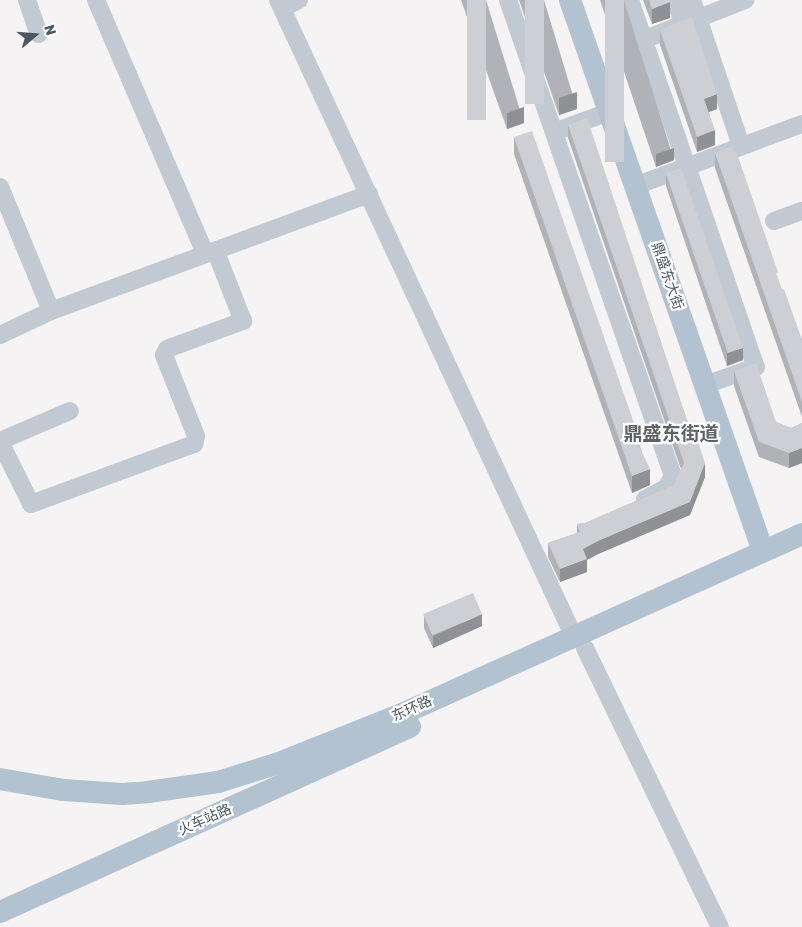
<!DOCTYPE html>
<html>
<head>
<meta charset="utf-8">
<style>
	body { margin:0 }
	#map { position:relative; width:802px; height:927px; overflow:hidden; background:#f5f3f3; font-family:Rubik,"Noto Sans SC",sans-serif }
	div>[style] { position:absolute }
	.minor>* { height:18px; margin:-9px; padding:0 9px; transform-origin:9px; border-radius:9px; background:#c1cad2 }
	.major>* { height:22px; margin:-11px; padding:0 11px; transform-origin:11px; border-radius:11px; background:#b3c2d1 }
	.wall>* { inset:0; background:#b0b2b7 }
	.shaded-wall>* { inset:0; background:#909195 }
	.building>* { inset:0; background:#cdcfd5; transform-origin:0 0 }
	span { translate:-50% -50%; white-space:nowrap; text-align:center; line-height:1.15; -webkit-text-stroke:4.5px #fff; paint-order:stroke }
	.street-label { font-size:14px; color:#4a5661 }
	.district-label { font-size:19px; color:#5f6368; font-weight:700 }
	.north { position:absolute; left:10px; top:10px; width:50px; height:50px; -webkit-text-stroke:4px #fff; paint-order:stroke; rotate:72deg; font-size:14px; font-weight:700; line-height:20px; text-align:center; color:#4a5661 }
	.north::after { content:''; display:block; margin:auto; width:18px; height:22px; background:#4a5661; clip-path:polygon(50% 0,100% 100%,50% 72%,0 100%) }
</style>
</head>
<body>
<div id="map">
	<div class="minor">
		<i style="left:27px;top:0;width:36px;rotate:71deg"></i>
		<i style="left:96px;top:0;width:275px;rotate:66.7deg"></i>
		<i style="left:278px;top:0;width:702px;rotate:65.08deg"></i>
		<i style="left:508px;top:0;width:504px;rotate:70.88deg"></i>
		<i style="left:673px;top:476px;width:14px;rotate:120deg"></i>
		<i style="left:666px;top:488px;width:24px;rotate:152deg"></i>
		<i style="left:630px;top:0;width:388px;rotate:71.1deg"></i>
		<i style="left:756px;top:367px;width:54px;rotate:160.6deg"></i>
		<i style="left:675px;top:0;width:27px;rotate:70deg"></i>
		<i style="left:692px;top:0;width:154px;rotate:71.4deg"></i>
		<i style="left:283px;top:8px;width:18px;rotate:-27deg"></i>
		<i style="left:643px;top:40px;width:110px;rotate:-21.4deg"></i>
		<i style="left:554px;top:132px;width:59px;rotate:-20deg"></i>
		<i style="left:635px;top:186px;width:178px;rotate:-20.4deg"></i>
		<i style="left:0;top:187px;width:134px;rotate:67.6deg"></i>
		<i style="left:774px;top:221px;width:30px;rotate:-20deg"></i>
		<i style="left:0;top:335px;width:56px;rotate:-25.2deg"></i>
		<i style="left:51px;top:311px;width:339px;rotate:-20.2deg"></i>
		<i style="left:0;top:441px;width:76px;rotate:-23.2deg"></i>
		<i style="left:0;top:442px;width:69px;rotate:63.4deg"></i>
		<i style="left:31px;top:504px;width:174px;rotate:-20.2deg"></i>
		<i style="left:194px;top:444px;width:8px;rotate:-76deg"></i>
		<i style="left:196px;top:436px;width:87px;rotate:-111.6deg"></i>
		<i style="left:164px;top:355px;width:7px;rotate:-63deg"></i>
		<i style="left:167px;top:349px;width:5px;rotate:-22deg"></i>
		<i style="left:172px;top:347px;width:76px;rotate:-20.1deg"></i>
		<i style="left:243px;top:321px;width:76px;rotate:-111.5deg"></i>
		<i style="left:585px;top:648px;width:310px;rotate:64.2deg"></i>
	</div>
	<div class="major">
		<i style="left:570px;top:0;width:584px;rotate:70.7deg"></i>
		<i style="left:0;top:779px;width:65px;rotate:9.8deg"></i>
		<i style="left:64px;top:790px;width:58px;rotate:3.9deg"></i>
		<i style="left:122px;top:794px;width:26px;rotate:-4deg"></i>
		<i style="left:148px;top:792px;width:71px;rotate:-8.1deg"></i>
		<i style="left:218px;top:782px;width:64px;rotate:-17.3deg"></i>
		<i style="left:279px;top:763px;width:135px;rotate:-21.8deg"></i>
		<i style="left:404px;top:713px;width:436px;rotate:-24.2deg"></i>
		<i style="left:0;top:912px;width:450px;rotate:-24.3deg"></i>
	</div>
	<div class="wall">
		<i style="clip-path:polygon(461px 0,486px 0,524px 123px,507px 129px)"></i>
		<i style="clip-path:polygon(519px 0,544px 0,577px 109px,559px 115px)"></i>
		<i style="clip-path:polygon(600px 0,624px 0,674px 160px,656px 167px)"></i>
		<i style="clip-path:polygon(643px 0,670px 0,670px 18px,652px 24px)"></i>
		<i style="clip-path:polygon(660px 30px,717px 109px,709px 112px,715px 145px,697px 152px,660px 45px)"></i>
		<i style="clip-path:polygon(568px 125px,705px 477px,690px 515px,598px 554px,587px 560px,587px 572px,560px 582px,548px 557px,548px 543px,577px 533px,577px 524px,585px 523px,673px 485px,681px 469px,568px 138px)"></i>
		<i style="clip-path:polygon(514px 137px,641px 449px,650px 485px,632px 493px,514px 154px)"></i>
		<i style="clip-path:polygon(715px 153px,778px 280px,802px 340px,802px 417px,715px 168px)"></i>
		<i style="clip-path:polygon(666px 173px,743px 360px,727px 366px,666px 186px)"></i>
		<i style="clip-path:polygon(734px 371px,776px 422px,791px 428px,802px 423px,802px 463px,789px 468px,759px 457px,734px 386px)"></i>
		<i style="clip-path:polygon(424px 616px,482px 626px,433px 648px,424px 628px)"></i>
	</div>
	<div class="shaded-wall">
		<i style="clip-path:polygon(670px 2px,670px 18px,652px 24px,652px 9px)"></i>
		<i style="clip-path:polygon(577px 92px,577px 109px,559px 115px,559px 98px)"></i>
		<i style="clip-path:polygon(717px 94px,717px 109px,704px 114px,704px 99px)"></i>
		<i style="clip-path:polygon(524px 107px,524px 123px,507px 129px,507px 113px)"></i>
		<i style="clip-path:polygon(715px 130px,715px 145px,697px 152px,697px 137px)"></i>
		<i style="clip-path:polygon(674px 148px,674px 160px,656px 167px,656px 154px)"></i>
		<i style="clip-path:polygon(743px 348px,743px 360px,727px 366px,727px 353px)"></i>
		<i style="clip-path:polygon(802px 448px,802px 463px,789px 468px,789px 453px)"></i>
		<i style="clip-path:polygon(705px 463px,705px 477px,690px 515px,598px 554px,587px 560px,587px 572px,560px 582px,560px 569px,583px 549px)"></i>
		<i style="clip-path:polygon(650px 469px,650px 485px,632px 493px,632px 476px)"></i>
		<i style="clip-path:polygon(482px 614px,482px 626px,433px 648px,433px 636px)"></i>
	</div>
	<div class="building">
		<i style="left:467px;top:0;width:19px;height:120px"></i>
		<i style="left:525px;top:0;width:19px;height:104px"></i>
		<i style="left:605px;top:0;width:19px;height:162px"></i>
		<i style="clip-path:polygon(649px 0,670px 0,670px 2px,652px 9px)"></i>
		<i style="clip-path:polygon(692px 17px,717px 94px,704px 99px,715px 130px,697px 137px,660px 30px)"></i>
		<i style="clip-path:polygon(587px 118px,678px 393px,694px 440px,697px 439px,705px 463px,690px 502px,598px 541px,583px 549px,587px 559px,560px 569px,548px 543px,580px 532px,577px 524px,585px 523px,673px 485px,684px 463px,568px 125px)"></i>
		<i style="clip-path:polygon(532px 131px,641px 443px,638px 444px,650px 469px,632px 476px,514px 137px)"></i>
		<i style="clip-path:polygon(732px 146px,734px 152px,736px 151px,778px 272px,776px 273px,782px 290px,784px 289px,802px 340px,802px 402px,715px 153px)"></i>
		<i style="left:681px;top:168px;width:190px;height:16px;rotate:71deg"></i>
		<i style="clip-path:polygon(756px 363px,776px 422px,791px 428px,802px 423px,802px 448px,789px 453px,759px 442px,734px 371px)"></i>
		<i style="left:473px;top:593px;width:23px;height:54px;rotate:67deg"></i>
	</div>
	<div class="street-label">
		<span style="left:667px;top:276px;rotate:71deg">鼎盛东大街</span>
		<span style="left:412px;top:709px;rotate:-24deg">东环路</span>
		<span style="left:205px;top:820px;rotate:-24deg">火车站路</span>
	</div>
	<div class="district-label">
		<span style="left:671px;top:434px">鼎盛东街道</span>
	</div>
	<div class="north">N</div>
</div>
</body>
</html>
